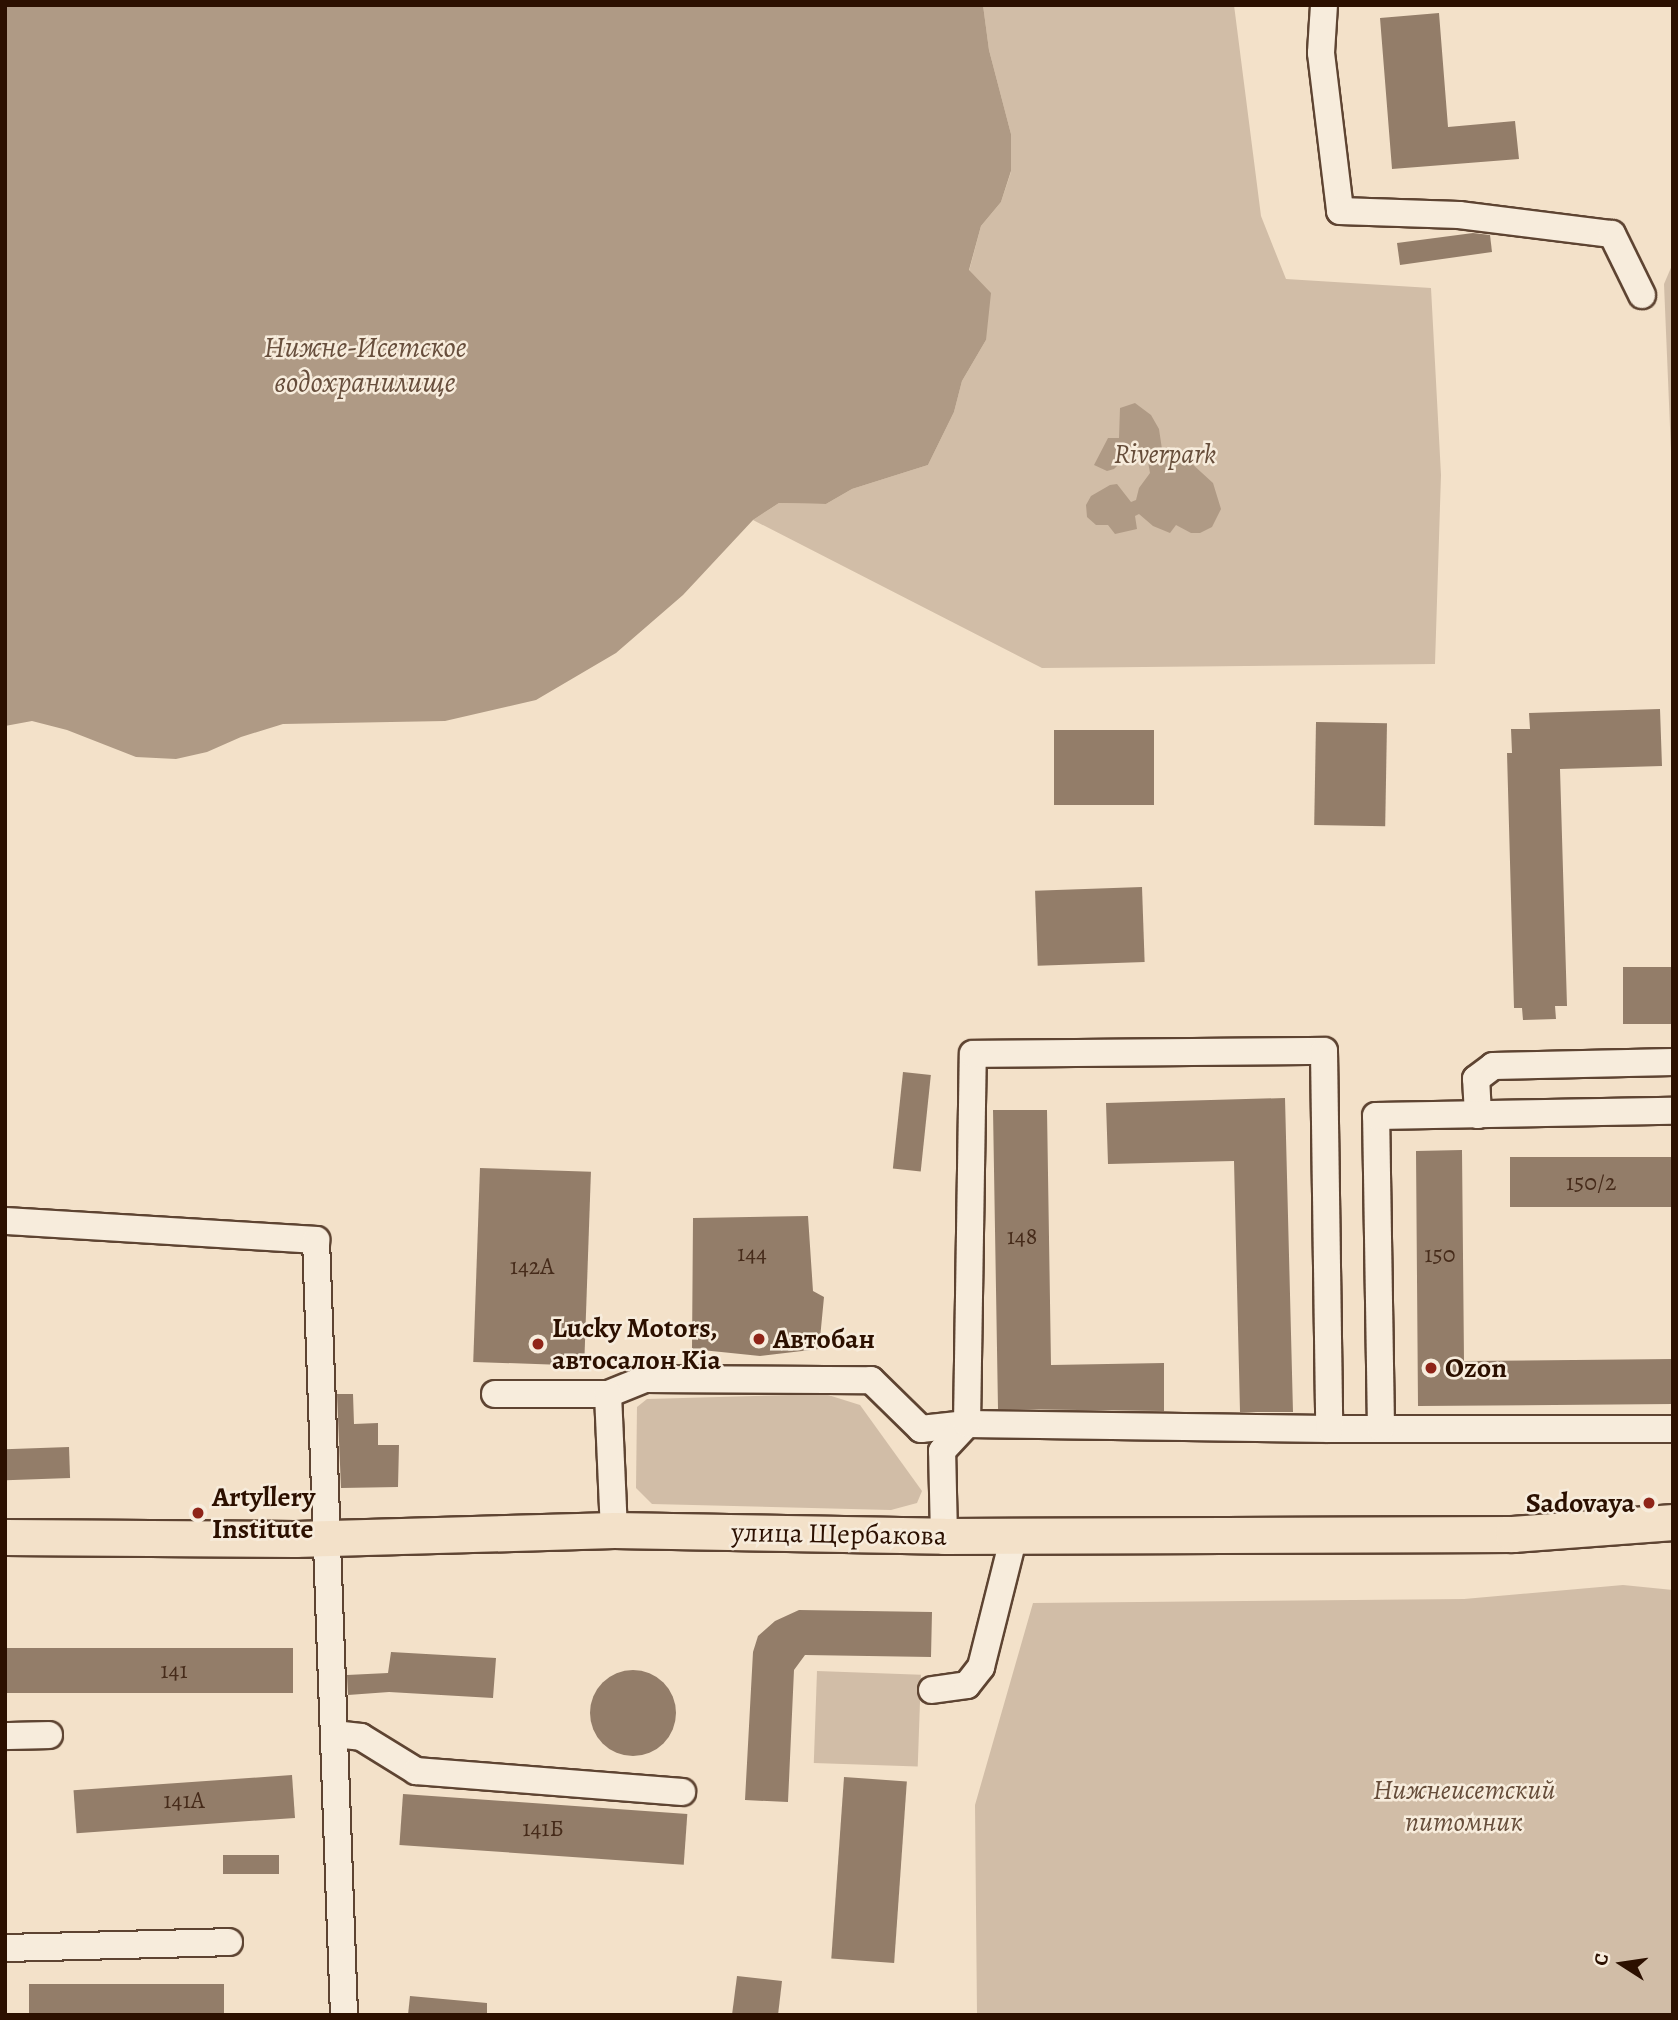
<!DOCTYPE html>
<html>
<head>
<meta charset="utf-8">
<style>
	body { margin:0 }
	#map { position:relative; width:1678px; height:2020px; overflow:hidden; background:#f3e1c9; font-family:Alegreya,serif }
	div>[style] { position:absolute }
	.green>* { inset:0; background:#d1bda7; transform-origin:0 0 }
	.water>* { inset:0; background:#af9a85 }
	.building>* { inset:0; background:#937d69; transform-origin:0 0 }
	.round { border-radius:50% }
	.roads { filter:drop-shadow(2px 0 #5e4432) drop-shadow(-2px 0 #5e4432) drop-shadow(0 2px #5e4432) drop-shadow(0 -2px #5e4432) }
	.minor>* { height:26px; margin:-13px; padding:0 13px; transform-origin:13px; border-radius:13px; background:#f7ecdc }
	.major>* { height:35px; margin:-17.5px; padding:0 17.5px; transform-origin:17.5px; border-radius:17.5px; background:#f3e1c9 }
	.dots>* { width:19px; height:19px; translate:-50% -50%; box-sizing:border-box; border:4px solid #f7ecdc; border-radius:50% }
	span { translate:-50% -50%; white-space:nowrap; text-align:center; line-height:1.15; -webkit-text-stroke:5px #f7ecdc; paint-order:stroke }
	.number-label { font-size:24px; color:#462b1a }
	.number-label span { -webkit-text-stroke-width:0 }
	.park-label { font-size:28px; color:#664d3a; font-style:italic }
	.poi-label { font-size:28px; color:#2c1000; font-weight:700 }
	.left { translate:0 -50%; text-align:left }
	.right { translate:-100% -50%; text-align:right }
	.street-label { font-size:28px; color:#2c1000 }
	.water-label { font-size:30px; color:#674e3c; font-style:italic }
	.frame { position:absolute; inset:0; border:7px solid #2c1000; pointer-events:none }
	.north { position:absolute; left:1587px; top:1929px; width:70px; height:70px; -webkit-text-stroke:5px #f7ecdc; paint-order:stroke; rotate:282deg; font-size:19px; font-weight:700; line-height:28px; text-align:center; color:#2c1000 }
	.north::after { content:''; display:block; margin:auto; width:24px; height:32px; background:#2c1000; clip-path:polygon(50% 0,100% 100%,50% 72%,0 100%) }
</style>
</head>
<body>
<div id="map">
	<div class="green">
		<i style="clip-path:polygon(983px 5px,1234px 5px,1261px 216px,1286px 279px,1431px 288px,1441px 475px,1435px 664px,1042px 668px,753px 520px,779px 503px,826px 504px,852px 489px,928px 465px,954px 412px,962px 381px,986px 340px,969px 271px,981px 226px,1001px 202px,1011px 172px,1011px 134px,989px 50px)"></i>
		<i style="clip-path:polygon(1673px 263px,1673px 499px,1664px 284px)"></i>
		<i style="clip-path:polygon(825px 1394px,860px 1405px,922px 1491px,917px 1503px,891px 1510px,652px 1504px,636px 1488px,637px 1407px,647px 1399px)"></i>
		<i style="clip-path:polygon(1623px 1585px,1673px 1590px,1673px 2015px,977px 2015px,975px 1805px,1033px 1603px,1464px 1599px)"></i>
		<i style="left:817px;top:1671px;width:104px;height:92px;rotate:2deg"></i>
	</div>
	<div class="water">
		<i style="clip-path:polygon(5px 5px,983px 5px,989px 50px,1011px 134px,1011px 171px,1001px 202px,981px 226px,969px 270px,991px 293px,986px 340px,962px 381px,954px 412px,928px 465px,852px 489px,826px 504px,779px 503px,753px 520px,683px 595px,616px 653px,536px 700px,445px 721px,283px 724px,241px 737px,207px 752px,176px 759px,136px 757px,67px 730px,32px 721px,5px 726px)"></i>
		<i style="clip-path:polygon(1135px 403px,1151px 415px,1159px 429px,1163px 456px,1179px 457px,1190px 462px,1213px 483px,1221px 509px,1212px 527px,1200px 533px,1191px 533px,1176px 525px,1170px 533px,1153px 526px,1139px 514px,1135px 516px,1137px 529px,1115px 534px,1108px 525px,1096px 525px,1087px 517px,1086px 505px,1091px 496px,1110px 485px,1117px 484px,1131px 502px,1136px 500px,1139px 488px,1150px 473px,1147px 456px,1141px 452px,1121px 452px,1122px 461px,1114px 469px,1107px 471px,1094px 465px,1108px 438px,1119px 438px,1120px 408px)"></i>
	</div>
	<div class="building">
		<i style="clip-path:polygon(1439px 13px,1448px 127px,1515px 121px,1519px 159px,1392px 169px,1380px 18px)"></i>
		<i style="clip-path:polygon(1473px 233px,1490px 235px,1492px 252px,1400px 265px,1397px 243px)"></i>
		<i style="clip-path:polygon(1660px 709px,1662px 766px,1560px 769px,1567px 1006px,1555px 1006px,1556px 1019px,1523px 1020px,1522px 1008px,1514px 1008px,1507px 753px,1512px 753px,1511px 729px,1530px 729px,1529px 713px)"></i>
		<i style="left:1316px;top:722px;width:71px;height:103px;rotate:1deg"></i>
		<i style="left:1054px;top:730px;width:100px;height:75px"></i>
		<i style="left:1142px;top:887px;width:75px;height:107px;rotate:88deg"></i>
		<i style="left:1673px;top:967px;width:57px;height:50px;rotate:90deg"></i>
		<i style="left:903px;top:1072px;width:28px;height:97px;rotate:6deg"></i>
		<i style="clip-path:polygon(1285px 1098px,1293px 1412px,1240px 1412px,1234px 1161px,1108px 1164px,1106px 1103px)"></i>
		<i style="clip-path:polygon(993px 1110px,1047px 1110px,1051px 1365px,1164px 1363px,1164px 1411px,998px 1409px)"></i>
		<i style="clip-path:polygon(1462px 1150px,1464px 1361px,1673px 1359px,1673px 1404px,1418px 1406px,1416px 1151px)"></i>
		<i style="left:1673px;top:1157px;width:50px;height:163px;rotate:90deg"></i>
		<i style="left:480px;top:1168px;width:111px;height:194px;rotate:2deg"></i>
		<i style="clip-path:polygon(808px 1216px,813px 1291px,824px 1297px,819px 1349px,760px 1356px,692px 1349px,693px 1218px)"></i>
		<i style="clip-path:polygon(337px 1394px,353px 1394px,354px 1424px,378px 1423px,378px 1445px,399px 1445px,398px 1487px,341px 1488px)"></i>
		<i style="left:69px;top:1447px;width:31px;height:64px;rotate:88deg"></i>
		<i style="clip-path:polygon(799px 1610px,932px 1612px,931px 1657px,805px 1655px,794px 1670px,788px 1802px,745px 1800px,753px 1652px,758px 1636px,775px 1621px)"></i>
		<i style="left:5px;top:1648px;width:288px;height:45px"></i>
		<i style="clip-path:polygon(391px 1652px,496px 1658px,493px 1698px,389px 1692px,348px 1695px,347px 1675px,388px 1673px)"></i>
		<i class="round" style="left:590px;top:1670px;width:86px;height:86px"></i>
		<i style="left:292px;top:1775px;width:43px;height:219px;rotate:86deg"></i>
		<i style="left:844px;top:1777px;width:63px;height:182px;rotate:4deg"></i>
		<i style="left:403px;top:1794px;width:285px;height:51px;rotate:4deg"></i>
		<i style="left:279px;top:1855px;width:19px;height:56px;rotate:90deg"></i>
		<i style="clip-path:polygon(737px 1976px,782px 1981px,778px 2015px,732px 2015px)"></i>
		<i style="left:224px;top:1984px;width:31px;height:195px;rotate:90deg"></i>
		<i style="clip-path:polygon(410px 1996px,487px 2003px,487px 2015px,408px 2015px)"></i>
	</div>
	<div class="roads">
		<div class="minor">
			<i style="left:1324px;top:5px;width:48px;rotate:93.6deg"></i>
			<i style="left:1321px;top:53px;width:159px;rotate:83.1deg"></i>
			<i style="left:1340px;top:211px;width:119px;rotate:1.9deg"></i>
			<i style="left:1459px;top:215px;width:154px;rotate:7.1deg"></i>
			<i style="left:1612px;top:234px;width:68px;rotate:63.8deg"></i>
			<i style="left:1478px;top:1115px;width:36px;rotate:-93deg"></i>
			<i style="left:1476px;top:1079px;width:21px;rotate:-37deg"></i>
			<i style="left:1493px;top:1066px;width:180px;rotate:-1.3deg"></i>
			<i style="left:5px;top:1221px;width:312px;rotate:3.5deg"></i>
			<i style="left:316px;top:1240px;width:776px;rotate:87.93deg"></i>
			<i style="left:495px;top:1394px;width:113px"></i>
			<i style="left:608px;top:1394px;width:40px;rotate:-22deg"></i>
			<i style="left:645px;top:1379px;width:226px;rotate:0.3deg"></i>
			<i style="left:871px;top:1380px;width:70px;rotate:44.4deg"></i>
			<i style="left:921px;top:1429px;width:46px;rotate:-6.2deg"></i>
			<i style="left:967px;top:1424px;width:362px;rotate:0.8deg"></i>
			<i style="left:1329px;top:1429px;width:344px"></i>
			<i style="left:608px;top:1394px;width:136px;rotate:87.5deg"></i>
			<i style="left:1381px;top:1428px;width:312px;rotate:-90.9deg"></i>
			<i style="left:1376px;top:1116px;width:297px;rotate:-1deg"></i>
			<i style="left:944px;top:1536px;width:85px;rotate:-91.3deg"></i>
			<i style="left:942px;top:1451px;width:37px;rotate:-47deg"></i>
			<i style="left:967px;top:1424px;width:370px;rotate:-89.1deg"></i>
			<i style="left:973px;top:1054px;width:351px;rotate:-0.5deg"></i>
			<i style="left:1324px;top:1051px;width:378px;rotate:89.2deg"></i>
			<i style="left:932px;top:1690px;width:35px;rotate:-8deg"></i>
			<i style="left:967px;top:1685px;width:23px;rotate:-52deg"></i>
			<i style="left:981px;top:1667px;width:135px;rotate:-75.9deg"></i>
			<i style="left:334px;top:1734px;width:27px;rotate:6deg"></i>
			<i style="left:361px;top:1737px;width:65px;rotate:31.7deg"></i>
			<i style="left:416px;top:1771px;width:267px;rotate:4.5deg"></i>
			<i style="left:5px;top:1736px;width:44px;rotate:-1.3deg"></i>
			<i style="left:5px;top:1948px;width:224px;rotate:-1.5deg"></i>
		</div>
		<div class="major">
			<i style="left:5px;top:1537px;width:290px;rotate:0.4deg"></i>
			<i style="left:295px;top:1539px;width:319px;rotate:-1.6deg"></i>
			<i style="left:614px;top:1530px;width:330px;rotate:1deg"></i>
			<i style="left:944px;top:1536px;width:569px;rotate:-0.2deg"></i>
			<i style="left:1513px;top:1534px;width:160px;rotate:-4.3deg"></i>
		</div>
	</div>
	<div class="dots">
		<i style="left:759px;top:1339px;background:#8f2418"></i>
		<i style="left:538px;top:1344px;background:#8f2418"></i>
		<i style="left:1431px;top:1368px;background:#8f2418"></i>
		<i style="left:1649px;top:1503px;background:#8f2418"></i>
		<i style="left:198px;top:1513px;background:#8f2418"></i>
	</div>
	<div class="number-label">
		<span style="left:1591px;top:1183px">150/2</span>
		<span style="left:1022px;top:1237px">148</span>
		<span style="left:752px;top:1254px">144</span>
		<span style="left:1440px;top:1255px">150</span>
		<span style="left:532px;top:1267px">142А</span>
		<span style="left:174px;top:1671px">141</span>
		<span style="left:184px;top:1801px">141А</span>
		<span style="left:543px;top:1829px">141Б</span>
	</div>
	<div class="park-label">
		<span style="left:1165px;top:454px">Riverpark</span>
		<span style="left:1464px;top:1806px">Нижнеисетский<br>питомник</span>
	</div>
	<div class="poi-label">
		<span class="left" style="left:552px;top:1344px">Lucky Motors,<br>автосалон Kia</span>
		<span class="left" style="left:773px;top:1339px">Автобан</span>
		<span class="left" style="left:1445px;top:1368px">Ozon</span>
		<span class="left" style="left:212px;top:1513px">Artyllery<br>Institute</span>
		<span class="right" style="left:1635px;top:1503px">Sadovaya</span>
	</div>
	<div class="street-label">
		<span style="left:839px;top:1534px;rotate:1deg">улица Щербакова</span>
	</div>
	<div class="water-label">
		<span style="left:365px;top:364px">Нижне-Исетское<br>водохранилище</span>
	</div>
	<div class="frame"></div>
	<div class="north">С</div>
</div>
</body>
</html>
